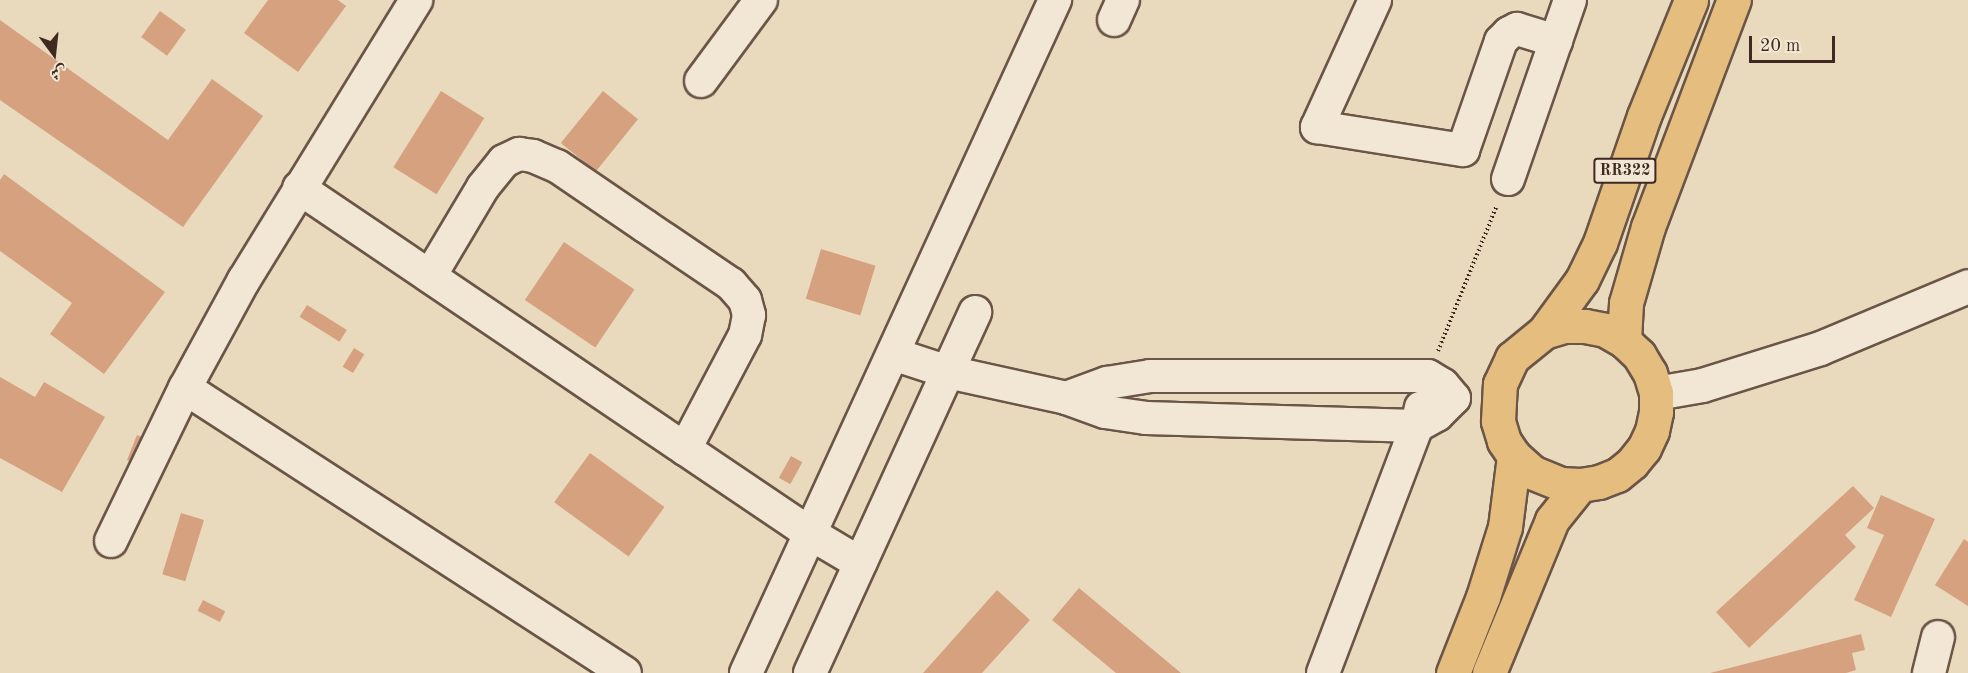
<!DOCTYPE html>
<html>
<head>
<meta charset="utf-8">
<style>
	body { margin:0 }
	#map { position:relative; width:1968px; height:673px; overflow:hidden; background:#eadabd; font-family:"Old Standard TT",Amiri,serif }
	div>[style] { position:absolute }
	.building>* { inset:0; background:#d5a17f; transform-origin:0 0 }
	.path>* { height:4px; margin-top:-2px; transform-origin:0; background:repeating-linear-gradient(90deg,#3f2920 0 1.5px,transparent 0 4.5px) }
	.roads { filter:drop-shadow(2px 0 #6a5547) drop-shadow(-2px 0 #6a5547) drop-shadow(0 2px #6a5547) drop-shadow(0 -2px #6a5547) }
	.minor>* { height:32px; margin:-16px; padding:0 16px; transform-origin:16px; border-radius:16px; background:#f1e7d4 }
	.secondary>* { height:33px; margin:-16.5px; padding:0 16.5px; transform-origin:16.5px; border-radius:16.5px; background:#f1e7d4 }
	.primary>* { height:33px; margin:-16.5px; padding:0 16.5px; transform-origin:16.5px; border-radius:16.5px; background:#e5bd7e }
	span { translate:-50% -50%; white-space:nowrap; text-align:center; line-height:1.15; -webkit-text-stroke:6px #f1e7d4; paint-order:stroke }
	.shield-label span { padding:2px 4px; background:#f1e7d4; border:2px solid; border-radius:4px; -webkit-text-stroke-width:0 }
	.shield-label { font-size:16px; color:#3f2920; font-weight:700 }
	.north { position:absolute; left:24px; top:24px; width:60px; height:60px; -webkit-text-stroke:4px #f1e7d4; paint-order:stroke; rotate:165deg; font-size:16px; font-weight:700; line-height:24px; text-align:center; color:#3f2920 }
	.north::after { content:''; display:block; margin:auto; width:21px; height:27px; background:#3f2920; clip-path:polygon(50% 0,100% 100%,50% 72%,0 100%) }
	.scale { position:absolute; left:1749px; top:36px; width:86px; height:27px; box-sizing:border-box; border:3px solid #3f2920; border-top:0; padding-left:8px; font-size:18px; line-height:21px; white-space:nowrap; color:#3f2920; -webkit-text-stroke:4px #f1e7d4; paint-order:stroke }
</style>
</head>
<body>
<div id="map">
	<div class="building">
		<i style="clip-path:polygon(268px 0,338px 0,346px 6px,298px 72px,244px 33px)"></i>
		<i style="left:160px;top:11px;width:32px;height:32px;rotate:36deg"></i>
		<i style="clip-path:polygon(0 20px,168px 140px,212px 79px,263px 116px,183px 227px,0 100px)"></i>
		<i style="left:441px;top:91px;width:51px;height:90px;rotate:32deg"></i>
		<i style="left:603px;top:91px;width:45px;height:67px;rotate:39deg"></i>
		<i style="clip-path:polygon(4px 174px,165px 292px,104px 374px,50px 334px,72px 303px,0 251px,0 180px)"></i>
		<i style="left:564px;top:242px;width:85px;height:70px;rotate:34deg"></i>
		<i style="left:821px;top:249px;width:57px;height:52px;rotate:17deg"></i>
		<i style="left:307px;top:305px;width:47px;height:14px;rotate:32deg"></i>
		<i style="left:354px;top:348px;width:12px;height:22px;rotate:31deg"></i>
		<i style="clip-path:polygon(0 377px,35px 397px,44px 382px,105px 417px,62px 492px,0 458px)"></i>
		<i style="clip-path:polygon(137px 435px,147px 439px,136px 463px,127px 460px)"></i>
		<i style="left:590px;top:453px;width:92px;height:61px;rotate:36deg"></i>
		<i style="left:791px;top:456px;width:13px;height:25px;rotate:29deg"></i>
		<i style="clip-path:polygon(1853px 486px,1874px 508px,1845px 535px,1856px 547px,1749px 648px,1716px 612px)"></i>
		<i style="clip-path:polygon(1881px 495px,1935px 519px,1891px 617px,1854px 600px,1884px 535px,1867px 528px)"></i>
		<i style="left:181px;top:513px;width:24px;height:64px;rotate:17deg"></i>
		<i style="clip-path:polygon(1964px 539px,1968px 542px,1968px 606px,1935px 585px)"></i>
		<i style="clip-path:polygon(1079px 588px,1181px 673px,1116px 673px,1052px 620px)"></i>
		<i style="clip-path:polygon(997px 590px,1030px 620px,982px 673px,923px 673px)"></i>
		<i style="left:203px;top:600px;width:25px;height:12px;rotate:27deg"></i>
		<i style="clip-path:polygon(1861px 634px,1865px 650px,1852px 653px,1856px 670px,1846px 673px,1710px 673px)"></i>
	</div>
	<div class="path">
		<i style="left:1438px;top:351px;width:157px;rotate:-68deg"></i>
	</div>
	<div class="roads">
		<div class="minor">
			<i style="left:1375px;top:0;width:140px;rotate:114.5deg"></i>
			<i style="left:1317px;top:127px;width:148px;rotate:9deg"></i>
			<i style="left:1463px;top:150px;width:115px;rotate:-70.8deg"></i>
			<i style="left:1501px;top:41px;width:11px;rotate:-45deg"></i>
			<i style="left:1509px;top:33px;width:9px;rotate:-27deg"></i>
			<i style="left:1517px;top:29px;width:41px;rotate:17.1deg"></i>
			<i style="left:1114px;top:20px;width:22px;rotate:-66deg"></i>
			<i style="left:701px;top:81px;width:101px;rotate:-53.5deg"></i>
			<i style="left:1508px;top:179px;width:189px;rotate:-70.9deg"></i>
			<i style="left:299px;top:188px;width:618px;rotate:34.05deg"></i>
			<i style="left:811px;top:534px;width:57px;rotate:30.6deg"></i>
			<i style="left:430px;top:276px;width:104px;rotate:-59.2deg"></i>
			<i style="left:483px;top:187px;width:33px;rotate:-51deg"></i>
			<i style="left:504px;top:161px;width:17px;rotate:-25deg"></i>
			<i style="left:519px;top:154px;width:14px;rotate:8deg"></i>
			<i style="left:533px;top:156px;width:26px;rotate:23deg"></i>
			<i style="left:557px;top:166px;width:107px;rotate:34.3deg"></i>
			<i style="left:645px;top:226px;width:104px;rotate:34deg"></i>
			<i style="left:731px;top:284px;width:21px;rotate:49deg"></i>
			<i style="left:745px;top:300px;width:16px;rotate:75deg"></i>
			<i style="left:749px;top:315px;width:20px;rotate:101deg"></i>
			<i style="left:745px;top:335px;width:129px;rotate:117.8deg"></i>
			<i style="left:893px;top:354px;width:58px;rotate:18.1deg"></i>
			<i style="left:948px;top:372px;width:121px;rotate:12.4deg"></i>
			<i style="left:1066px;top:398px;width:41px;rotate:19.7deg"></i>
			<i style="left:1105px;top:412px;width:41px;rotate:8.3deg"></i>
			<i style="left:1146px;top:418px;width:271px;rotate:1.7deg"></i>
			<i style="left:1417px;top:426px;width:23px;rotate:-29deg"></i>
			<i style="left:1437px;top:415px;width:24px;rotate:-45deg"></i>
			<i style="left:185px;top:388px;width:524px;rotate:32.93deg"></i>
			<i style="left:1066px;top:398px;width:44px;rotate:-20.1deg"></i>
			<i style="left:1107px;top:383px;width:44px;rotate:-9.2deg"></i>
			<i style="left:1150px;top:376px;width:278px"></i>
			<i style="left:1428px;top:376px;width:17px;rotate:31deg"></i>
			<i style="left:1443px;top:385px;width:17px;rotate:50deg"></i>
			<i style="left:111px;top:541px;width:170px;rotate:-64.2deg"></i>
			<i style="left:185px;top:388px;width:123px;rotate:-61.4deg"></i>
			<i style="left:244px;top:280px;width:329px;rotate:-58.4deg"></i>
			<i style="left:746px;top:673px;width:741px;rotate:-65.34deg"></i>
			<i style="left:810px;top:673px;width:397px;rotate:-65.4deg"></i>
			<i style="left:1323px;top:673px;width:264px;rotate:-69.2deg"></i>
			<i style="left:1417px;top:426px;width:19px;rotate:-78deg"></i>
			<i style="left:1929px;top:673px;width:37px;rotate:-76deg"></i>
		</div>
		<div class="secondary">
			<i style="left:1656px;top:393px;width:47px;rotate:-9.9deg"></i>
			<i style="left:1702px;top:385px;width:124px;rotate:-17.4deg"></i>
			<i style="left:1820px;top:348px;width:160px;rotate:-22.7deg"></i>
		</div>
		<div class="primary">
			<i style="left:1544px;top:332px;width:21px;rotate:-17deg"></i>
			<i style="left:1564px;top:326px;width:21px"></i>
			<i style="left:1585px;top:326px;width:20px;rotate:11deg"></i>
			<i style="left:1605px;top:330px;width:22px;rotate:30deg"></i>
			<i style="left:1624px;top:341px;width:21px;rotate:43deg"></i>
			<i style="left:1639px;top:355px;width:21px;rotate:59deg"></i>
			<i style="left:1650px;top:373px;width:21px;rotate:73deg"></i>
			<i style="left:1656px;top:393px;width:19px;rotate:90deg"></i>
			<i style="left:1656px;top:412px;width:19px;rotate:102deg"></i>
			<i style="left:1652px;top:431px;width:19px;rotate:115deg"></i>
			<i style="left:1644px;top:448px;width:19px;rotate:129deg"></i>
			<i style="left:1632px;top:463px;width:19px;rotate:141deg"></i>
			<i style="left:1617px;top:475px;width:19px;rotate:159deg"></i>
			<i style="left:1599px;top:482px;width:19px;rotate:171deg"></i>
			<i style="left:1580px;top:485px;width:19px;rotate:-177deg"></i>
			<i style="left:1561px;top:484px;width:31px;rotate:-158deg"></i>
			<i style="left:1532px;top:472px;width:24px;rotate:-138deg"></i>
			<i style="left:1514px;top:456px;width:18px;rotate:-124deg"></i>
			<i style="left:1504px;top:441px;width:21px;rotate:-107deg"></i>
			<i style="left:1498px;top:421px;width:37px;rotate:-87deg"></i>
			<i style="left:1500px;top:384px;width:29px;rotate:-65deg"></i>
			<i style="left:1512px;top:358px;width:41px;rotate:-39.1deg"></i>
			<i style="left:1544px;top:332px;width:64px;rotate:-53.8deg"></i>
			<i style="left:1582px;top:280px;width:41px;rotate:-64.1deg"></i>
			<i style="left:1600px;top:243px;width:134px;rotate:-70.9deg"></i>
			<i style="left:1644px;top:116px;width:125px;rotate:-67.9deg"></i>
			<i style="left:1624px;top:341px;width:38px;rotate:-87deg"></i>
			<i style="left:1626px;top:303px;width:79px;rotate:-73.9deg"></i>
			<i style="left:1648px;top:227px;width:243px;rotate:-69.3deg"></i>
			<i style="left:1453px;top:673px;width:82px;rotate:-68.5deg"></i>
			<i style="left:1483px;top:597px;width:73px;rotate:-72.6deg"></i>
			<i style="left:1505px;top:527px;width:72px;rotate:-82.8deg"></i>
			<i style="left:1489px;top:673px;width:165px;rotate:-67.6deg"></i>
			<i style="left:1552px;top:520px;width:45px;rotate:-51.3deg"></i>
		</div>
	</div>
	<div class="shield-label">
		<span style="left:1625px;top:171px">RR322</span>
	</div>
	<div class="north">ش</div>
	<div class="scale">20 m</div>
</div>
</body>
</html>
